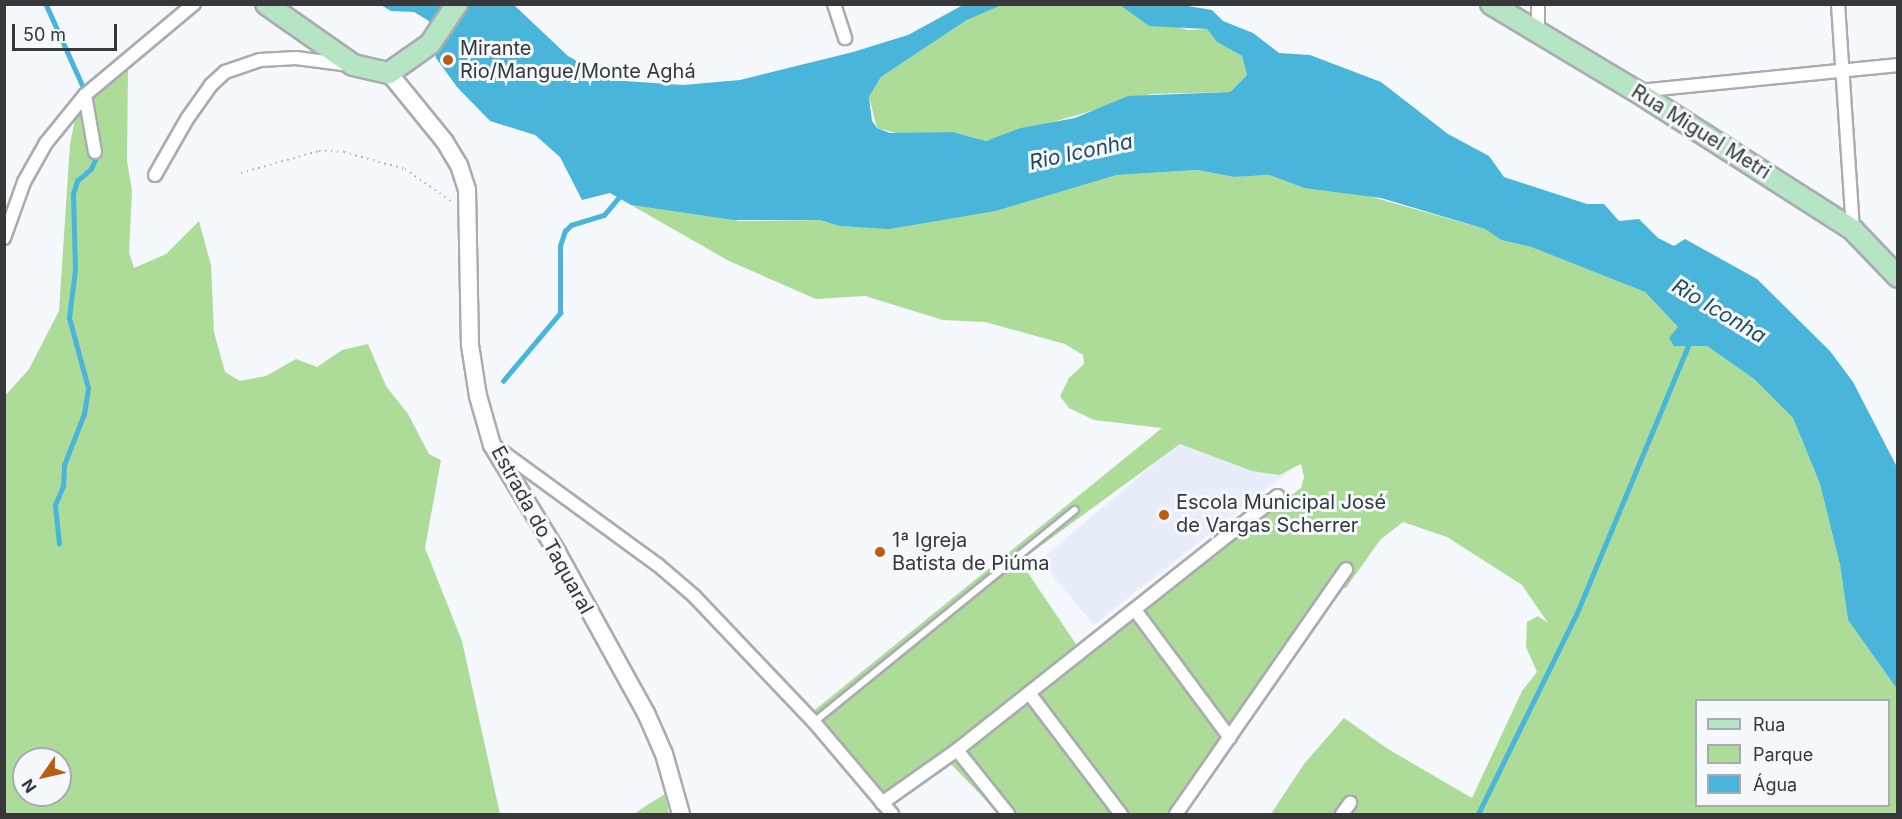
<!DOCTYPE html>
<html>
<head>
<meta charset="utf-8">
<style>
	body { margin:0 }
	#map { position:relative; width:1902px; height:819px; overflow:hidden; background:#f5f8fc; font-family:Inter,sans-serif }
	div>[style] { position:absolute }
	.built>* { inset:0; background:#e7eef9 }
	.green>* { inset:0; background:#addc99 }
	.water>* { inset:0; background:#4ab5db }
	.stream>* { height:4.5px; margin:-2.25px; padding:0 2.25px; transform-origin:2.25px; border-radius:2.25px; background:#4ab5db }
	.path>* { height:2px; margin-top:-1px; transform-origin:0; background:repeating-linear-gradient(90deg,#afb1b4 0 1.5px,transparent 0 6px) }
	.roads { filter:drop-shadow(2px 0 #aaacb0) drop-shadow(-2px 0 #aaacb0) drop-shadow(0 2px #aaacb0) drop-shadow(0 -2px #aaacb0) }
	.lane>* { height:6px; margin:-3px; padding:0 3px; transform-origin:3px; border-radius:3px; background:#fff }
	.street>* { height:12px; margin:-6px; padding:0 6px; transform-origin:6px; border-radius:6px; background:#fff }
	.secondary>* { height:16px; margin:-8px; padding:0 8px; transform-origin:8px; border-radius:8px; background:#fff }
	.primary>* { height:20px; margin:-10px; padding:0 10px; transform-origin:10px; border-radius:10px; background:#b6e5c5 }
	.dots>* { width:16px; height:16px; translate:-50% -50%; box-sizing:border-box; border:3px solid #f5f8fc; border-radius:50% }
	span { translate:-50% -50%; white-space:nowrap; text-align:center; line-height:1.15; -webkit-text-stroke:6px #f5f8fc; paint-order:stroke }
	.poi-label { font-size:20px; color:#37383a }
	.left { translate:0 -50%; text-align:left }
	.street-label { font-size:20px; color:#37383a }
	.water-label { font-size:21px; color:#1f4c5d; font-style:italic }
	.frame { position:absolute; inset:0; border:6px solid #37383a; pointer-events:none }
	.legend { position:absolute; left:1695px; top:699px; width:195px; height:108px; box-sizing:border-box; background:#f5f8fc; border:2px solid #a9abae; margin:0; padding:8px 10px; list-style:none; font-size:18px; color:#37383a }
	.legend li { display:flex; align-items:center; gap:12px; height:30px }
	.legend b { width:30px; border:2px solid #a9abae }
	.north { position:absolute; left:12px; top:747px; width:60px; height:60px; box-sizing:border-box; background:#f5f8fc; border:2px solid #a9abae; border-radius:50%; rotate:236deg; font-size:16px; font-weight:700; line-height:24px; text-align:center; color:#37383a }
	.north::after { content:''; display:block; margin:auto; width:21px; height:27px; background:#bb5c12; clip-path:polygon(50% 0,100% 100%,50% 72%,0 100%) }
	.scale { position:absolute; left:12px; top:24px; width:105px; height:27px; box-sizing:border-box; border:3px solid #37383a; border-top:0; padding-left:8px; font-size:18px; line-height:21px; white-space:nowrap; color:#37383a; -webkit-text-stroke:4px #f5f8fc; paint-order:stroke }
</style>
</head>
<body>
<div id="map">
	<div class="built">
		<i style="clip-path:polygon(1209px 418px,1292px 469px,1094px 625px,1040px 560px)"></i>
	</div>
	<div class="green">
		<i style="clip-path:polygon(1002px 5px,1120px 5px,1187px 30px,1207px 29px,1217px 42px,1242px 56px,1247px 75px,1230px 92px,1151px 94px,986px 141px,953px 132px,900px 134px,877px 128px,869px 97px,881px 77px,967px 20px)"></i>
		<i style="clip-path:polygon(evenodd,128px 70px,127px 161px,132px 190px,129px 252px,134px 268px,166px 254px,199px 221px,211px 265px,214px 332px,225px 372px,240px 381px,266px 376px,296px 359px,317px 367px,342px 350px,368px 344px,386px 386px,408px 414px,429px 454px,441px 460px,425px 548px,462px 641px,500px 814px,5px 814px,4px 397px,29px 369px,59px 311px,70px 144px,78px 105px,128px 70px,24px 759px,60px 759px,60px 795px,24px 795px,24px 759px)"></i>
		<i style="clip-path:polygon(evenodd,1197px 170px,1234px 177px,1269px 175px,1304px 188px,1351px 191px,1485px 229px,1501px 240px,1531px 247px,1645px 292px,1678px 327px,1674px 346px,1707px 346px,1754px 379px,1793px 418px,1820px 484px,1840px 565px,1848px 620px,1897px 689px,1897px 814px,1271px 814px,1304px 764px,1344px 718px,1388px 749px,1472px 798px,1522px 691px,1537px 672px,1526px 647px,1527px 622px,1538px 616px,1548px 623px,1522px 585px,1447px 537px,1403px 522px,1380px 540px,1346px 588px,1331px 590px,1167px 814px,999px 814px,950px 763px,873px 798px,805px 718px,1162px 428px,1094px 420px,1069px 408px,1060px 396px,1069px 378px,1084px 364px,1083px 355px,1065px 344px,985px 322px,943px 320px,865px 296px,816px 299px,729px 261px,631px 205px,741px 221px,820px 220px,839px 226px,885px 228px,996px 211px,1117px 175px,1197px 170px,1180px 444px,1252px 471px,1279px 475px,1301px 464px,1304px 477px,1301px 488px,1082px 653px,1020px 561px,1180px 444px,1197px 170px,1696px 700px,1888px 700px,1888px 806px,1696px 806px,1696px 700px)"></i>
		<i style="clip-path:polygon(665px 794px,669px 814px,634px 814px,644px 807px)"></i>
	</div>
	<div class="water">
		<i style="clip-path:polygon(1176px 4px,1212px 10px,1223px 21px,1253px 33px,1279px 53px,1310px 55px,1381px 82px,1448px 134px,1489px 156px,1504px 177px,1587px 204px,1604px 204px,1619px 221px,1639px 219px,1658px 238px,1674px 246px,1685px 239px,1757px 279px,1830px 351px,1853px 382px,1897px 467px,1897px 689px,1848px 620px,1840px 565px,1820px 484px,1793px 418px,1754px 379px,1707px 346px,1674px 346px,1669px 338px,1678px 327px,1645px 292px,1531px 247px,1501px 240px,1485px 229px,1381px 198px,1304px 188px,1269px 175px,1234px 177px,1197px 170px,1117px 175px,996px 211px,889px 229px,839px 226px,820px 220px,733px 220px,631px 205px,610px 193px,582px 200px,560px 157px,535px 135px,490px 121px,457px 87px,436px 58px,429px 21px,414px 12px,391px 11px,381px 5px,514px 5px,568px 56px,610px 80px,683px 85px,740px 80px,853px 52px,908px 35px,963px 5px,1002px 5px,967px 20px,881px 77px,869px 97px,872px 121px,877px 128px,890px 133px,953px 132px,986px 141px,1021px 128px,1075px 118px,1128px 96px,1230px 92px,1247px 75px,1242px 56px,1217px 42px,1207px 29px,1149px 26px,1120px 5px)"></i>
	</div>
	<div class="stream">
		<i style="left:46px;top:4px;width:98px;rotate:65.8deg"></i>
		<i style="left:93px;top:112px;width:33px;rotate:79deg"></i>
		<i style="left:503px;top:381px;width:89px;rotate:-50deg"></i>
		<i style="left:560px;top:313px;width:67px;rotate:-90deg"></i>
		<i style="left:560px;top:246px;width:16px;rotate:-72deg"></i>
		<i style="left:565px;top:231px;width:8px;rotate:-45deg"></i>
		<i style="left:571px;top:225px;width:34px;rotate:-17deg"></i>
		<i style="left:604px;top:215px;width:26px;rotate:-50deg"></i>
		<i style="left:59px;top:544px;width:39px;rotate:-96deg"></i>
		<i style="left:55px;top:505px;width:21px;rotate:-67deg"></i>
		<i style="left:63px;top:486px;width:21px;rotate:-87deg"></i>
		<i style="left:64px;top:465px;width:55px;rotate:-68.6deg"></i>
		<i style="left:84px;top:414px;width:26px;rotate:-81deg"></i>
		<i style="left:88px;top:388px;width:73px;rotate:-105.2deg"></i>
		<i style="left:69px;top:318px;width:48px;rotate:-82.9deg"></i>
		<i style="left:75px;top:270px;width:76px;rotate:-91.5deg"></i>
		<i style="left:73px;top:194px;width:14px;rotate:-73deg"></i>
		<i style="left:77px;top:181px;width:18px;rotate:-41deg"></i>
		<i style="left:91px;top:169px;width:17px;rotate:-66deg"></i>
		<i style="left:1478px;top:814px;width:222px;rotate:-63.8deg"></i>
		<i style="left:1576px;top:615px;width:297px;rotate:-67.4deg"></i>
	</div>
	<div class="path">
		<i style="left:241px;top:173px;width:81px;rotate:-15.8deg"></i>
		<i style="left:319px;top:151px;width:25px;rotate:2deg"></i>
		<i style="left:344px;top:152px;width:63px;rotate:15.6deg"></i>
		<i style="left:405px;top:169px;width:56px;rotate:34.8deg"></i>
	</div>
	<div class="roads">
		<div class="lane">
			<i style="left:814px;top:722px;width:336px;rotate:-39.1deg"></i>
		</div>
		<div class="street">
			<i style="left:834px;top:4px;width:36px;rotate:72deg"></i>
			<i style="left:1538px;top:4px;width:29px;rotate:90deg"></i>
			<i style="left:1838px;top:4px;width:226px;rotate:86.2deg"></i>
			<i style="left:1638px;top:91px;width:261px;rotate:-5.7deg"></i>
			<i style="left:95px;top:152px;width:58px;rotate:-100deg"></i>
			<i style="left:85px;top:95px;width:142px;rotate:-39.9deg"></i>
			<i style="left:155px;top:175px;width:64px;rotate:-60.3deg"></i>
			<i style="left:187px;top:119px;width:42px;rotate:-54.8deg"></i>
			<i style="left:211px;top:85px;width:19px;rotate:-43deg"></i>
			<i style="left:225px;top:72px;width:37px;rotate:-19deg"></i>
			<i style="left:260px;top:60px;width:36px;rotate:-3deg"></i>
			<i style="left:296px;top:58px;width:53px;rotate:7.5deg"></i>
			<i style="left:4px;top:238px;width:59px;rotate:-70.3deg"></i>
			<i style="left:24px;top:182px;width:45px;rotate:-60.6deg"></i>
			<i style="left:46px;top:143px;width:62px;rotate:-50.9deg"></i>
			<i style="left:496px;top:447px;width:200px;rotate:36.1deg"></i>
			<i style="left:658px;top:565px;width:48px;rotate:40.7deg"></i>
			<i style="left:694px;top:596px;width:174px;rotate:46.4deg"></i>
			<i style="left:814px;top:722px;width:121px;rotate:49.7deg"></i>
			<i style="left:1135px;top:610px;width:159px;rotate:53.4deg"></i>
			<i style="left:1029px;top:693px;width:152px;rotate:52.8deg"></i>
			<i style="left:957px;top:750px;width:82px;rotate:51.4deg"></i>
			<i style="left:882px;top:803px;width:92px;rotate:-35.2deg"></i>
			<i style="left:957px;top:750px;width:409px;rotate:-38.4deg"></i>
			<i style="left:1176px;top:814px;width:298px;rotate:-55.2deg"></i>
			<i style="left:1342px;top:814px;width:14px;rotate:-54deg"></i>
		</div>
		<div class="secondary">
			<i style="left:389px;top:73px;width:89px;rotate:50.9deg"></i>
			<i style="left:445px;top:142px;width:27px;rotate:59deg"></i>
			<i style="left:459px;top:165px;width:26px;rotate:72deg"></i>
			<i style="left:467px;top:190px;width:155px;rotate:88.9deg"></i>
			<i style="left:470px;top:345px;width:52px;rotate:81.1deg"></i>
			<i style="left:478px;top:396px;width:51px;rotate:74.1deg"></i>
			<i style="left:492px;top:445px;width:125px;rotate:58.7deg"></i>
			<i style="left:557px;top:552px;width:184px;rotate:61.1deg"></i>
			<i style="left:646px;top:713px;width:45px;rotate:66.3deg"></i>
			<i style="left:664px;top:754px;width:62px;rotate:74.2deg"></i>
		</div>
		<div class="primary">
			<i style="left:266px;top:4px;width:106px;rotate:35deg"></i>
			<i style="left:353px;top:65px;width:37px;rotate:13deg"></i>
			<i style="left:389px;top:73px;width:50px;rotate:-35.3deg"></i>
			<i style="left:430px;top:44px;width:48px;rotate:-56deg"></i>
			<i style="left:1491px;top:4px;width:169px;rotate:31deg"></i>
			<i style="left:1636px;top:91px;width:258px;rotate:32.6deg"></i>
			<i style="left:1853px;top:230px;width:65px;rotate:46.2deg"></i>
		</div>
	</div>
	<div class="dots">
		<i style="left:448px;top:60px;background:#bb5c12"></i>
		<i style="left:1164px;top:515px;background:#bb5c12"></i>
		<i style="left:880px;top:552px;background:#bb5c12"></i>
	</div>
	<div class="poi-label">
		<span class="left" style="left:460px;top:60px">Mirante<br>Rio/Mangue/Monte Aghá</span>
		<span class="left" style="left:1176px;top:514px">Escola Municipal José<br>de Vargas Scherrer</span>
		<span class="left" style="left:892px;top:552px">1ª Igreja<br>Batista de Piúma</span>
	</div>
	<div class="street-label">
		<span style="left:1701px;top:132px;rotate:32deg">Rua Miguel Metri</span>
		<span style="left:542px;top:530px;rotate:61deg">Estrada do Taquaral</span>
	</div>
	<div class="water-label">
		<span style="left:1081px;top:152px;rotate:-12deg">Rio Iconha</span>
		<span style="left:1719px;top:311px;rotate:31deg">Rio Iconha</span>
	</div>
	<div class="frame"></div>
	<ul class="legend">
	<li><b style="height:8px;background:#b6e5c5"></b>Rua</li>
	<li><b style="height:16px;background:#addc99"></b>Parque</li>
	<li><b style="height:16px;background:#4ab5db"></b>Água</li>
	</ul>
	<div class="north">N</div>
	<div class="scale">50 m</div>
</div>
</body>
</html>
